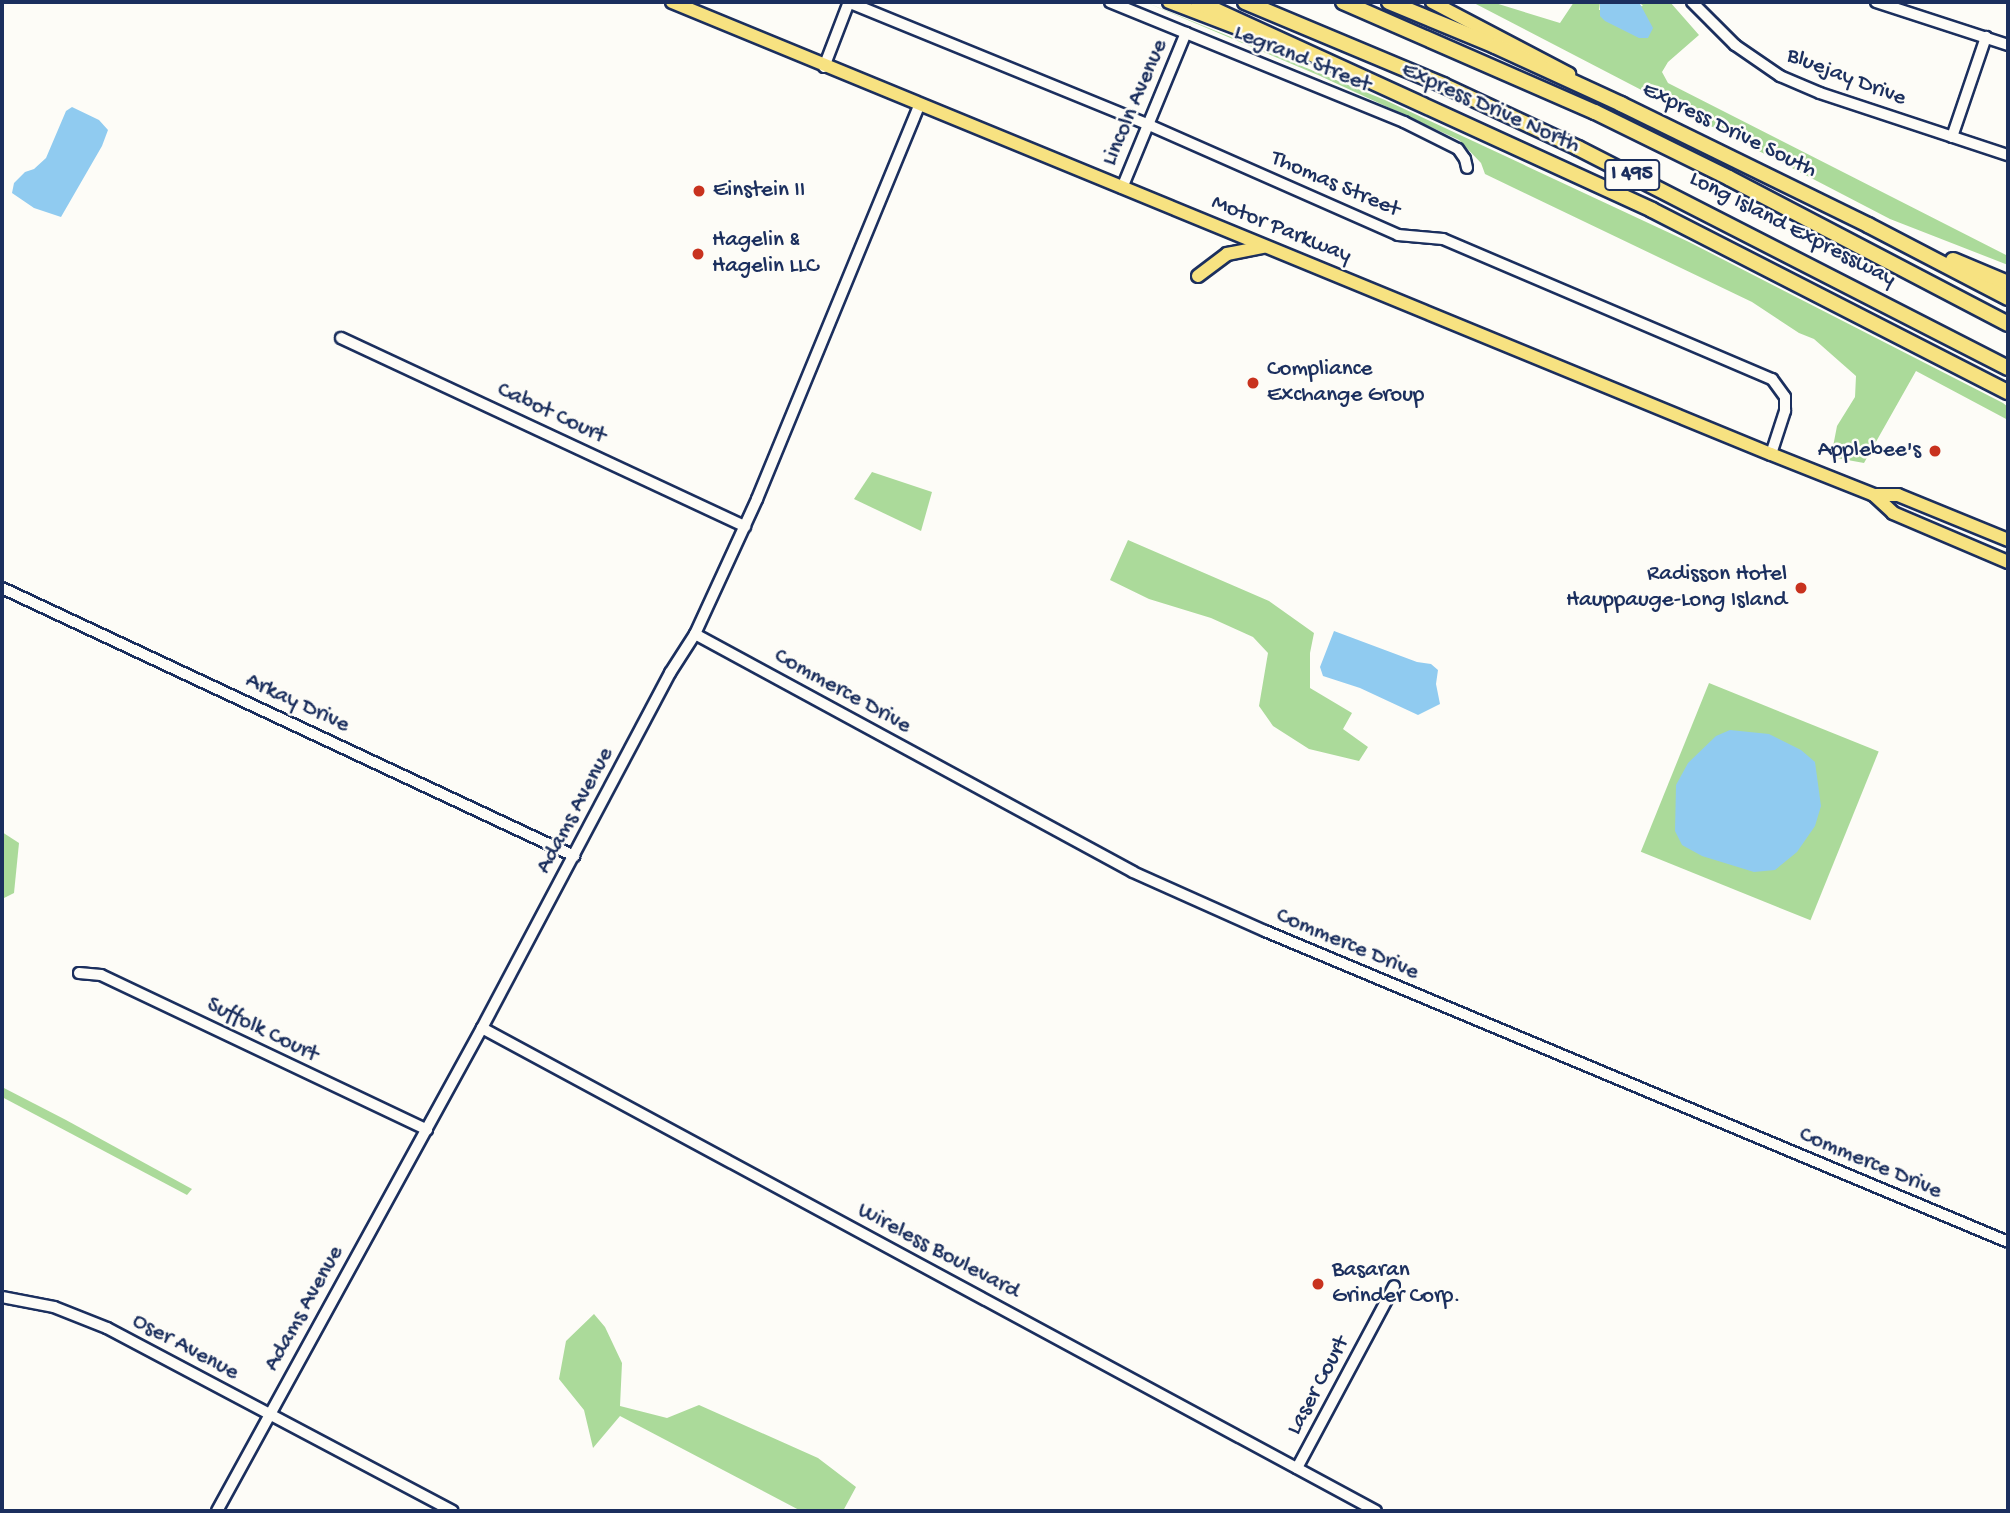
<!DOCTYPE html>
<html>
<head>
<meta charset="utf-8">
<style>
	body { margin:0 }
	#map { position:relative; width:2010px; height:1513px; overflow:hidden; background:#fdfcf7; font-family:"Gochi Hand",sans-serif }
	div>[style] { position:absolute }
	.green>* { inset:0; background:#abda9a; transform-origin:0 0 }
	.water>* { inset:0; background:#90cbf0 }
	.roads { filter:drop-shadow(2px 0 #1b2f5e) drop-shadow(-2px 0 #1b2f5e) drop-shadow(0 2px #1b2f5e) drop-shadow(0 -2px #1b2f5e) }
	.minor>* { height:10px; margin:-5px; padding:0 5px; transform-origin:5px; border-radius:5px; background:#fdfcf7 }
	.major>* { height:12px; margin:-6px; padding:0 6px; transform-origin:6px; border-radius:6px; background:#f7e281 }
	.highway>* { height:14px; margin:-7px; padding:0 7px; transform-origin:7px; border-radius:7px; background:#f7e281 }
	.dots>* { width:19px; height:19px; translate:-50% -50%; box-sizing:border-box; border:4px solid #fdfcf7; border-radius:50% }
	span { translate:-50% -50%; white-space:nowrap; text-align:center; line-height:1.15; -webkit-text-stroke:5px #fdfcf7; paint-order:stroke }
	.shield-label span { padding:2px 5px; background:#fdfcf7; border:2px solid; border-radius:5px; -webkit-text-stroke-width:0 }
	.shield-label { font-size:21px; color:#1b2f5e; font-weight:700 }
	.street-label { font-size:23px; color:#1b2f5e }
	.poi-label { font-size:23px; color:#1b2f5e }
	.left { translate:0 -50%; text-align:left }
	.right { translate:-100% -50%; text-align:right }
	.frame { position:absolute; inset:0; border:4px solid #1b2f5e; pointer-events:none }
</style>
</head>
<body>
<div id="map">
	<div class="green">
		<i style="clip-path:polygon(1145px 2px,1385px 100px,1689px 242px,2003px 403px,2008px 407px,2008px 420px,1916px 371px,1864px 463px,1831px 457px,1837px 426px,1855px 397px,1856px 376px,1814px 339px,1799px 333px,1752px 302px,1485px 174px,1481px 163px,1459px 140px,1318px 75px)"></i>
		<i style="clip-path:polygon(1472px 2px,1492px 2px,1560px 23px,1574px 2px,1600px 2px,1599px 10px,1643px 6px,1639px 2px,1670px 2px,1699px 35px,1668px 62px,1662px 72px,1668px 83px,2008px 256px,2008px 265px,1890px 219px)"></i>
		<i style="clip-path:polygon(872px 472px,932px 492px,921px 531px,854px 499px)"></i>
		<i style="clip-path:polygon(1128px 540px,1269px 601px,1314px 633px,1310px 653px,1310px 688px,1352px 713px,1343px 729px,1368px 747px,1359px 761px,1309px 749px,1273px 726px,1259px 706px,1268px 653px,1253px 637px,1211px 618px,1149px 599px,1110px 580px)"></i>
		<i style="left:1709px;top:683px;width:183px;height:182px;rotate:22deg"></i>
		<i style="clip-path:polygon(2px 832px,19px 843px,14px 893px,2px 899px)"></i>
		<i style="clip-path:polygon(2px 1087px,66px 1120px,192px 1189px,187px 1195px,2px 1097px)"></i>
		<i style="clip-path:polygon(594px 1314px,605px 1327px,622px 1363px,620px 1406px,667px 1418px,699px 1405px,818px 1458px,856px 1487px,843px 1511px,801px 1511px,620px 1416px,593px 1448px,584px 1410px,559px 1379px,566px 1341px)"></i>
	</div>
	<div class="water">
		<i style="clip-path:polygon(1600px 2px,1639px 2px,1653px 28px,1648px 38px,1639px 38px,1605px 21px,1600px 16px)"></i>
		<i style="clip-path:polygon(72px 107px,99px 120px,108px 130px,102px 146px,61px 217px,34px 208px,12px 193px,14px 183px,25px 172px,34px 169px,46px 158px,66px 111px)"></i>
		<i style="clip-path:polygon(1334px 631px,1417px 662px,1431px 664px,1438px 670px,1436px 684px,1440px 704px,1418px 715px,1360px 688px,1323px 676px,1320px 667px)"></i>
		<i style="clip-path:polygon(1730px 730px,1769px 734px,1801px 750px,1815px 762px,1821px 806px,1815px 826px,1797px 852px,1775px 870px,1754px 872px,1702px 856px,1682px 845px,1675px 831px,1676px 785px,1688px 763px,1716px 736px)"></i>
	</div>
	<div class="roads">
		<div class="minor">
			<i style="left:848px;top:2px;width:325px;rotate:22.2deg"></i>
			<i style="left:1149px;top:125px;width:272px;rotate:23.8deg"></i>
			<i style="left:1398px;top:235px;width:45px;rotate:5.1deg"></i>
			<i style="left:1443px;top:239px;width:358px;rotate:23.1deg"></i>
			<i style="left:1772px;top:379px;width:22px;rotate:54deg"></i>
			<i style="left:1785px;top:397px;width:14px;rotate:90deg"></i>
			<i style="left:1785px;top:411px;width:45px;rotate:108deg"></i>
			<i style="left:1110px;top:2px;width:318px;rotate:22.2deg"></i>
			<i style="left:1404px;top:122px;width:60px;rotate:26.6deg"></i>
			<i style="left:1458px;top:149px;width:12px;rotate:55deg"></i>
			<i style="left:1465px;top:159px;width:9px;rotate:77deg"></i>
			<i style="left:1692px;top:2px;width:61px;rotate:45deg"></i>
			<i style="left:1735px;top:45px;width:55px;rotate:34.6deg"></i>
			<i style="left:1780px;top:76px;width:43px;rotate:23deg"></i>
			<i style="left:1820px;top:93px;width:198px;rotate:18.3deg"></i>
			<i style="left:1876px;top:2px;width:139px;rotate:18deg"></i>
			<i style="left:824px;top:67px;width:70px;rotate:-69deg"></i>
			<i style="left:1952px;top:137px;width:106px;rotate:-71.2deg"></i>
			<i style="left:1122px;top:188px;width:168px;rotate:-67.6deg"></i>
			<i style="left:341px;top:338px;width:446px;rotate:25deg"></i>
			<i style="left:2px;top:588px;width:632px;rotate:25.1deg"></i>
			<i style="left:695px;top:634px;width:498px;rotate:28.5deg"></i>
			<i style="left:1133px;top:872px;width:145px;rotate:24.1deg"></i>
			<i style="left:1265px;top:931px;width:805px;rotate:22.71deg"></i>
			<i style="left:79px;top:973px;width:22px;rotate:5deg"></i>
			<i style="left:101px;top:975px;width:361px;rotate:25.4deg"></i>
			<i style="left:482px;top:1028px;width:1016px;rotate:28.38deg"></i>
			<i style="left:2px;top:1297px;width:53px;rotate:10.9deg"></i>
			<i style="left:54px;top:1307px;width:57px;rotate:21.6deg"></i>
			<i style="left:107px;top:1328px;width:391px;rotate:27.9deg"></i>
			<i style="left:1297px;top:1468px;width:206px;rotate:-61.9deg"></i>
			<i style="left:217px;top:1511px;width:551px;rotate:-61.25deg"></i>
			<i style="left:482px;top:1028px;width:402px;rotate:-62.1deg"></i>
			<i style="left:670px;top:673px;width:46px;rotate:-57.3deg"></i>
			<i style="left:695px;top:634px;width:149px;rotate:-65.3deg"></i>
			<i style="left:757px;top:499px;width:426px;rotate:-67.6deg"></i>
		</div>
		<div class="major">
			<i style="left:672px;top:2px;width:1188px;rotate:22.36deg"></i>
			<i style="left:1771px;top:454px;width:111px;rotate:21.7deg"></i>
			<i style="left:1874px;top:495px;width:24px"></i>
			<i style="left:1898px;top:495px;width:119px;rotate:22.2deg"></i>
			<i style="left:1169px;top:2px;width:104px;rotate:20.9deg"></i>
			<i style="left:1432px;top:2px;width:155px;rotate:27.7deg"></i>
			<i style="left:1198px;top:276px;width:36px;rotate:-37deg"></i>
			<i style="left:1227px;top:254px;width:37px;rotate:-11deg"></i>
			<i style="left:1874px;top:495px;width:26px;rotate:43deg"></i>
			<i style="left:1893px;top:513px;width:125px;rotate:23.1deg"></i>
		</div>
		<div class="highway">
			<i style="left:1198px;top:2px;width:499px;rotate:24.6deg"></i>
			<i style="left:1652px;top:210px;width:400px;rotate:27.1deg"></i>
			<i style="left:1245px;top:2px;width:215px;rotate:22.7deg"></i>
			<i style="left:1443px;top:85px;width:149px;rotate:25deg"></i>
			<i style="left:1578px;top:148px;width:483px;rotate:27.1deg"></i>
			<i style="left:1343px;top:2px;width:275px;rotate:23.6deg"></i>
			<i style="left:1595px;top:112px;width:149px;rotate:26.2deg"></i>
			<i style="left:1729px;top:178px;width:315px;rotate:27.6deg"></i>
			<i style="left:1389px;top:2px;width:115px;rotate:22.5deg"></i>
			<i style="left:1495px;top:46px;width:139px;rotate:24.7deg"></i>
			<i style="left:1621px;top:104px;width:275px;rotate:26.1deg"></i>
			<i style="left:1868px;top:225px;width:158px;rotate:27.5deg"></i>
			<i style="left:1953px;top:260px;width:60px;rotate:22.7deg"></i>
		</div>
	</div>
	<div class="dots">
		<i style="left:699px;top:191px;background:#c8321e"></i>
		<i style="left:698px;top:254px;background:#c8321e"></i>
		<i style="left:1253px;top:383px;background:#c8321e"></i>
		<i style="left:1935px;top:451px;background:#c8321e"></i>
		<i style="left:1801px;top:588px;background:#c8321e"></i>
		<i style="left:1318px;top:1284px;background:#c8321e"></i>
	</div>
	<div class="shield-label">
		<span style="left:1632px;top:175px">I 495</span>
	</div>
	<div class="street-label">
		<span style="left:1302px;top:60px;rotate:22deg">Legrand Street</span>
		<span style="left:1846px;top:78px;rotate:21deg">Bluejay Drive</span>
		<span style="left:1136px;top:103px;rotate:-67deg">Lincoln Avenue</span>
		<span style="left:1490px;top:109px;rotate:24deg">Express Drive North</span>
		<span style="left:1729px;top:131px;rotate:26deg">Express Drive South</span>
		<span style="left:1335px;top:185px;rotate:23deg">Thomas Street</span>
		<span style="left:1281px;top:230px;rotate:22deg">Motor Parkway</span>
		<span style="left:1792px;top:230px;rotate:27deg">Long Island Expressway</span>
		<span style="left:551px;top:414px;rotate:25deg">Cabot Court</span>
		<span style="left:842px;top:692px;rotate:29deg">Commerce Drive</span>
		<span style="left:297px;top:704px;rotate:25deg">Arkay Drive</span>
		<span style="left:576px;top:811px;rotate:-62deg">Adams Avenue</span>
		<span style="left:1347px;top:945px;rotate:23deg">Commerce Drive</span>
		<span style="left:262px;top:1031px;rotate:26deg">Suffolk Court</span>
		<span style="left:1870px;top:1164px;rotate:23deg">Commerce Drive</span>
		<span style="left:938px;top:1252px;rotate:28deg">Wireless Boulevard</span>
		<span style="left:305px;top:1309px;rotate:-61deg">Adams Avenue</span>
		<span style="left:185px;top:1348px;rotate:28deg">Oser Avenue</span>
		<span style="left:1319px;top:1386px;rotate:-62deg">Laser Court</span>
	</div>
	<div class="poi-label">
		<span class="left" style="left:713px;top:191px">Einstein II</span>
		<span class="left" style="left:712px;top:254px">Hagelin &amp;<br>Hagelin LLC</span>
		<span class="left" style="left:1267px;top:383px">Compliance<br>Exchange Group</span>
		<span class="right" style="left:1921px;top:451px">Applebee's</span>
		<span class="right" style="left:1787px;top:588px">Radisson Hotel<br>Hauppauge-Long Island</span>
		<span class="left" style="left:1332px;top:1284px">Basaran<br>Grinder Corp.</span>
	</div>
	<div class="frame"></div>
</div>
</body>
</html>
